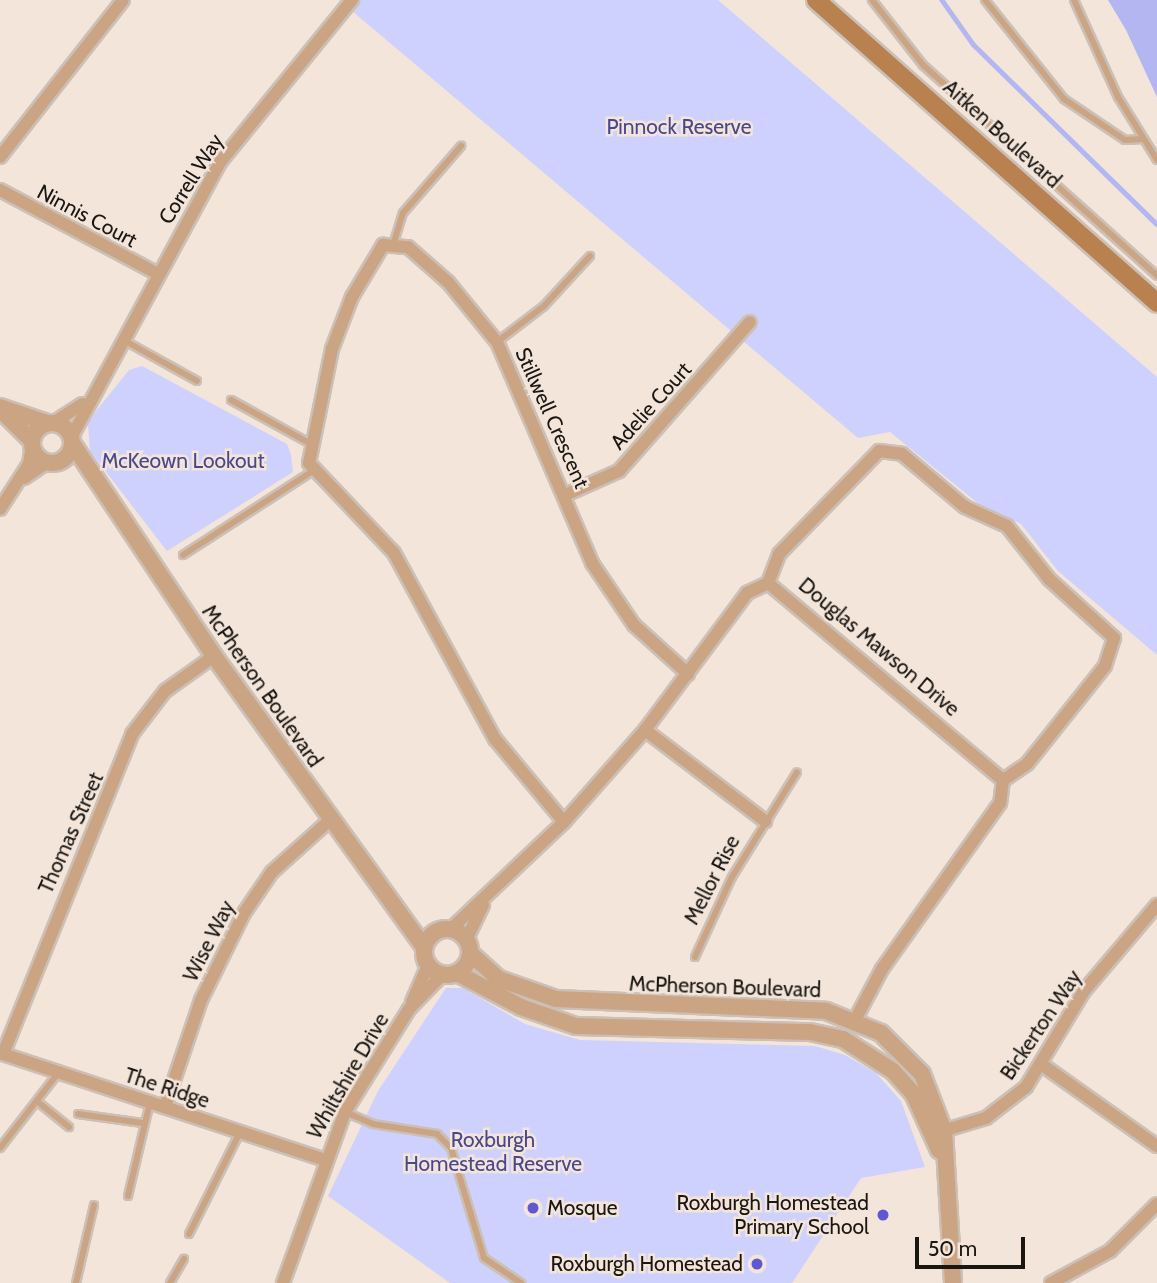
<!DOCTYPE html>
<html>
<head>
<meta charset="utf-8">
<style>
	body { margin:0 }
	#map { position:relative; width:1157px; height:1283px; overflow:hidden; background:#f3e5da; font-family:Cabin,sans-serif }
	div>[style] { position:absolute }
	.green>* { inset:0; background:#ced1fd }
	.water>* { inset:0; background:#b3b6f0 }
	.stream>* { height:4.5px; margin:-2.25px; padding:0 2.25px; transform-origin:2.25px; border-radius:2.25px; background:#b3b6f0 }
	.roads { filter:drop-shadow(2px 0 #ccc0b6) drop-shadow(-2px 0 #ccc0b6) drop-shadow(0 2px #ccc0b6) drop-shadow(0 -2px #ccc0b6) }
	.service>* { height:6px; margin:-3px; padding:0 3px; transform-origin:3px; border-radius:3px; background:#cba484 }
	.minor>* { height:12px; margin:-6px; padding:0 6px; transform-origin:6px; border-radius:6px; background:#cba484 }
	.tertiary>* { height:16px; margin:-8px; padding:0 8px; transform-origin:8px; border-radius:8px; background:#cba484 }
	.tertiary>.ring { margin:-8px; padding:0; box-sizing:content-box; background:none; border:16px solid #cba484; border-radius:50% }
	.secondary>* { height:18px; margin:-9px; padding:0 9px; transform-origin:9px; border-radius:9px; background:#ba8150 }
	.dots>* { width:19px; height:19px; translate:-50% -50%; box-sizing:border-box; border:4px solid #f3e5da; border-radius:50% }
	span { translate:-50% -50%; white-space:nowrap; text-align:center; line-height:1.15; -webkit-text-stroke:5px #f3e5da; paint-order:stroke }
	.park-label { font-size:21px; color:#49488e }
	.street-label { font-size:21px; color:#1a1612 }
	.poi-label { font-size:21px; color:#1a1612 }
	.right { translate:-100% -50%; text-align:right }
	.left { translate:0 -50%; text-align:left }
	.scale { position:absolute; left:915px; top:1237px; width:110px; height:32px; box-sizing:border-box; border:4px solid #1a1612; border-top:0; padding-left:9px; font-size:21px; line-height:24px; white-space:nowrap; color:#1a1612; -webkit-text-stroke:5px #f3e5da; paint-order:stroke }
</style>
</head>
<body>
<div id="map">
	<div class="green">
		<i style="clip-path:polygon(339px 0,718px 0,1157px 377px,1157px 655px,1058px 571px,1021px 524px,979px 504px,890px 432px,858px 438px)"></i>
		<i style="clip-path:polygon(142px 366px,287px 444px,291px 455px,293px 472px,167px 551px,90px 451px,88px 424px,96px 411px,129px 370px)"></i>
		<i style="clip-path:polygon(446px 988px,463px 988px,525px 1024px,580px 1040px,815px 1046px,845px 1055px,876px 1073px,901px 1101px,925px 1167px,861px 1178px,792px 1283px,450px 1283px,328px 1196px,378px 1091px)"></i>
	</div>
	<div class="water">
		<i style="clip-path:polygon(1108px 0,1157px 0,1157px 97px,1126px 30px)"></i>
	</div>
	<div class="stream">
		<i style="left:942px;top:0;width:54px;rotate:54.8deg"></i>
		<i style="left:973px;top:44px;width:257px;rotate:44.4deg"></i>
	</div>
	<div class="roads">
		<div class="service">
			<i style="left:872px;top:0;width:83px;rotate:51.9deg"></i>
			<i style="left:923px;top:65px;width:315px;rotate:42deg"></i>
			<i style="left:985px;top:0;width:127px;rotate:51.4deg"></i>
			<i style="left:1064px;top:99px;width:73px;rotate:33.9deg"></i>
			<i style="left:1125px;top:140px;width:18px;rotate:-3deg"></i>
			<i style="left:1074px;top:0;width:107px;rotate:65.6deg"></i>
			<i style="left:1118px;top:97px;width:74px;rotate:58.2deg"></i>
			<i style="left:394px;top:242px;width:30px;rotate:-73deg"></i>
			<i style="left:403px;top:213px;width:89px;rotate:-49.1deg"></i>
			<i style="left:127px;top:342px;width:80px;rotate:29.1deg"></i>
			<i style="left:497px;top:342px;width:59px;rotate:-37.5deg"></i>
			<i style="left:544px;top:306px;width:68px;rotate:-47.4deg"></i>
			<i style="left:231px;top:400px;width:91px;rotate:28.8deg"></i>
			<i style="left:183px;top:555px;width:155px;rotate:-32.9deg"></i>
			<i style="left:695px;top:957px;width:88px;rotate:-65.2deg"></i>
			<i style="left:732px;top:877px;width:123px;rotate:-58.2deg"></i>
			<i style="left:38px;top:1102px;width:40px;rotate:39deg"></i>
			<i style="left:345px;top:1112px;width:30px;rotate:23deg"></i>
			<i style="left:373px;top:1124px;width:65px;rotate:8.9deg"></i>
			<i style="left:437px;top:1134px;width:20px;rotate:45deg"></i>
			<i style="left:451px;top:1148px;width:115px;rotate:73.3deg"></i>
			<i style="left:484px;top:1258px;width:45px;rotate:34deg"></i>
			<i style="left:78px;top:1114px;width:65px;rotate:8deg"></i>
			<i style="left:0;top:1148px;width:96px;rotate:-52.2deg"></i>
			<i style="left:128px;top:1196px;width:97px;rotate:-76.8deg"></i>
			<i style="left:189px;top:1234px;width:114px;rotate:-63.4deg"></i>
			<i style="left:76px;top:1283px;width:80px;rotate:-77deg"></i>
			<i style="left:170px;top:1283px;width:28px;rotate:-60deg"></i>
		</div>
		<div class="minor">
			<i style="left:0;top:157px;width:199px;rotate:-51.9deg"></i>
			<i style="left:0;top:190px;width:179px;rotate:28deg"></i>
			<i style="left:53px;top:423px;width:35px;rotate:-33deg"></i>
			<i style="left:71px;top:438px;width:315px;rotate:-61.6deg"></i>
			<i style="left:221px;top:161px;width:208px;rotate:-50.9deg"></i>
			<i style="left:24px;top:478px;width:29px;rotate:-34deg"></i>
			<i style="left:565px;top:495px;width:59px;rotate:-24deg"></i>
			<i style="left:619px;top:471px;width:198px;rotate:-48.7deg"></i>
			<i style="left:0;top:509px;width:54px;rotate:-57.2deg"></i>
			<i style="left:29px;top:464px;width:18px;rotate:-81deg"></i>
			<i style="left:768px;top:583px;width:31px;rotate:-69deg"></i>
			<i style="left:779px;top:554px;width:144px;rotate:-45.8deg"></i>
			<i style="left:879px;top:451px;width:23px;rotate:7deg"></i>
			<i style="left:902px;top:454px;width:82px;rotate:40.1deg"></i>
			<i style="left:965px;top:507px;width:46px;rotate:24.3deg"></i>
			<i style="left:1007px;top:526px;width:68px;rotate:51.6deg"></i>
			<i style="left:1049px;top:579px;width:88px;rotate:42.2deg"></i>
			<i style="left:1114px;top:638px;width:29px;rotate:108deg"></i>
			<i style="left:1105px;top:666px;width:125px;rotate:128.5deg"></i>
			<i style="left:1027px;top:764px;width:29px;rotate:146deg"></i>
			<i style="left:645px;top:730px;width:151px;rotate:37.2deg"></i>
			<i style="left:564px;top:822px;width:108px;rotate:-129.7deg"></i>
			<i style="left:495px;top:739px;width:212px;rotate:-118.5deg"></i>
			<i style="left:394px;top:553px;width:124px;rotate:-133.4deg"></i>
			<i style="left:309px;top:463px;width:116px;rotate:-78.6deg"></i>
			<i style="left:332px;top:349px;width:56px;rotate:-69deg"></i>
			<i style="left:352px;top:297px;width:61px;rotate:-59.2deg"></i>
			<i style="left:383px;top:245px;width:25px;rotate:5deg"></i>
			<i style="left:408px;top:247px;width:53px;rotate:41.2deg"></i>
			<i style="left:448px;top:282px;width:77px;rotate:50.8deg"></i>
			<i style="left:497px;top:342px;width:241px;rotate:66.7deg"></i>
			<i style="left:592px;top:563px;width:75px;rotate:55.9deg"></i>
			<i style="left:634px;top:625px;width:73px;rotate:42.2deg"></i>
			<i style="left:452px;top:928px;width:154px;rotate:-43.4deg"></i>
			<i style="left:564px;top:822px;width:123px;rotate:-48.6deg"></i>
			<i style="left:645px;top:730px;width:171px;rotate:-53.3deg"></i>
			<i style="left:747px;top:593px;width:23px;rotate:-25deg"></i>
			<i style="left:768px;top:583px;width:307px;rotate:40deg"></i>
			<i style="left:1003px;top:780px;width:23px;rotate:97deg"></i>
			<i style="left:1000px;top:803px;width:204px;rotate:125.4deg"></i>
			<i style="left:882px;top:969px;width:55px;rotate:118deg"></i>
			<i style="left:467px;top:938px;width:37px;rotate:-64deg"></i>
			<i style="left:412px;top:1002px;width:40px;rotate:-66.6deg"></i>
			<i style="left:0;top:1053px;width:340px;rotate:18.2deg"></i>
			<i style="left:3px;top:1054px;width:345px;rotate:-68deg"></i>
			<i style="left:132px;top:734px;width:54px;rotate:-52.5deg"></i>
			<i style="left:165px;top:691px;width:60px;rotate:-35.5deg"></i>
			<i style="left:1041px;top:1064px;width:142px;rotate:35.3deg"></i>
			<i style="left:165px;top:1107px;width:113px;rotate:-71.4deg"></i>
			<i style="left:201px;top:1000px;width:97px;rotate:-63.7deg"></i>
			<i style="left:244px;top:913px;width:50px;rotate:-55.7deg"></i>
			<i style="left:272px;top:872px;width:78px;rotate:-41.9deg"></i>
			<i style="left:936px;top:1133px;width:52px;rotate:-16.7deg"></i>
			<i style="left:986px;top:1118px;width:51px;rotate:-37.8deg"></i>
			<i style="left:1026px;top:1087px;width:112px;rotate:-58.9deg"></i>
			<i style="left:1084px;top:991px;width:113px;rotate:-49.7deg"></i>
			<i style="left:283px;top:1283px;width:182px;rotate:-70.1deg"></i>
			<i style="left:345px;top:1112px;width:121px;rotate:-58.1deg"></i>
			<i style="left:409px;top:1009px;width:47px;rotate:-45.9deg"></i>
			<i style="left:1051px;top:1283px;width:67px;rotate:-28.5deg"></i>
			<i style="left:1110px;top:1251px;width:66px;rotate:-45deg"></i>
		</div>
		<div class="tertiary">
			<i style="left:0;top:407px;width:50px;rotate:18.8deg"></i>
			<i style="left:1px;top:410px;width:44px;rotate:45deg"></i>
			<i class="ring" style="left:32px;top:423px;width:24px;height:24px"></i>
			<i style="left:72px;top:443px;width:256px;rotate:56.3deg"></i>
			<i style="left:214px;top:656px;width:359px;rotate:54.2deg"></i>
			<i class="ring" style="left:424px;top:929px;width:30px;height:30px"></i>
			<i style="left:471px;top:954px;width:38px;rotate:42deg"></i>
			<i style="left:499px;top:979px;width:60px;rotate:19.3deg"></i>
			<i style="left:556px;top:999px;width:270px;rotate:2.5deg"></i>
			<i style="left:826px;top:1011px;width:59px;rotate:21.8deg"></i>
			<i style="left:881px;top:1033px;width:58px;rotate:45deg"></i>
			<i style="left:922px;top:1074px;width:61px;rotate:68.9deg"></i>
			<i style="left:944px;top:1131px;width:152px;rotate:86.6deg"></i>
			<i style="left:457px;top:973px;width:72px;rotate:28deg"></i>
			<i style="left:521px;top:1007px;width:58px;rotate:19.1deg"></i>
			<i style="left:576px;top:1026px;width:234px;rotate:1.5deg"></i>
			<i style="left:810px;top:1032px;width:34px;rotate:12deg"></i>
			<i style="left:843px;top:1039px;width:59px;rotate:32.6deg"></i>
			<i style="left:893px;top:1071px;width:30px;rotate:48deg"></i>
			<i style="left:913px;top:1093px;width:63px;rotate:65.5deg"></i>
		</div>
		<div class="secondary">
			<i style="left:816px;top:0;width:456px;rotate:41.6deg"></i>
		</div>
	</div>
	<div class="dots">
		<i style="left:533px;top:1208px;background:#6058d1"></i>
		<i style="left:883px;top:1215px;background:#6058d1"></i>
		<i style="left:757px;top:1264px;background:#6058d1"></i>
	</div>
	<div class="park-label">
		<span style="left:679px;top:127px">Pinnock Reserve</span>
		<span style="left:183px;top:461px">McKeown Lookout</span>
		<span style="left:493px;top:1152px">Roxburgh<br>Homestead Reserve</span>
	</div>
	<div class="street-label">
		<span style="left:1002px;top:134px;rotate:42deg">Aitken Boulevard</span>
		<span style="left:191px;top:179px;rotate:-58deg">Correll Way</span>
		<span style="left:87px;top:216px;rotate:28deg">Ninnis Court</span>
		<span style="left:651px;top:406px;rotate:-48deg">Adelie Court</span>
		<span style="left:552px;top:418px;rotate:66deg">Stillwell Crescent</span>
		<span style="left:879px;top:647px;rotate:40deg">Douglas Mawson Drive</span>
		<span style="left:262px;top:686px;rotate:55deg">McPherson Boulevard</span>
		<span style="left:71px;top:833px;rotate:-66deg">Thomas Street</span>
		<span style="left:712px;top:880px;rotate:-63deg">Mellor Rise</span>
		<span style="left:209px;top:941px;rotate:-63deg">Wise Way</span>
		<span style="left:725px;top:987px;rotate:2deg">McPherson Boulevard</span>
		<span style="left:1041px;top:1025px;rotate:-56deg">Bickerton Way</span>
		<span style="left:348px;top:1076px;rotate:-60deg">Whiltshire Drive</span>
		<span style="left:167px;top:1088px;rotate:18deg">The Ridge</span>
	</div>
	<div class="poi-label">
		<span class="right" style="left:869px;top:1215px">Roxburgh Homestead<br>Primary School</span>
		<span class="left" style="left:547px;top:1208px">Mosque</span>
		<span class="right" style="left:743px;top:1264px">Roxburgh Homestead</span>
	</div>
	<div class="scale">50 m</div>
</div>
</body>
</html>
